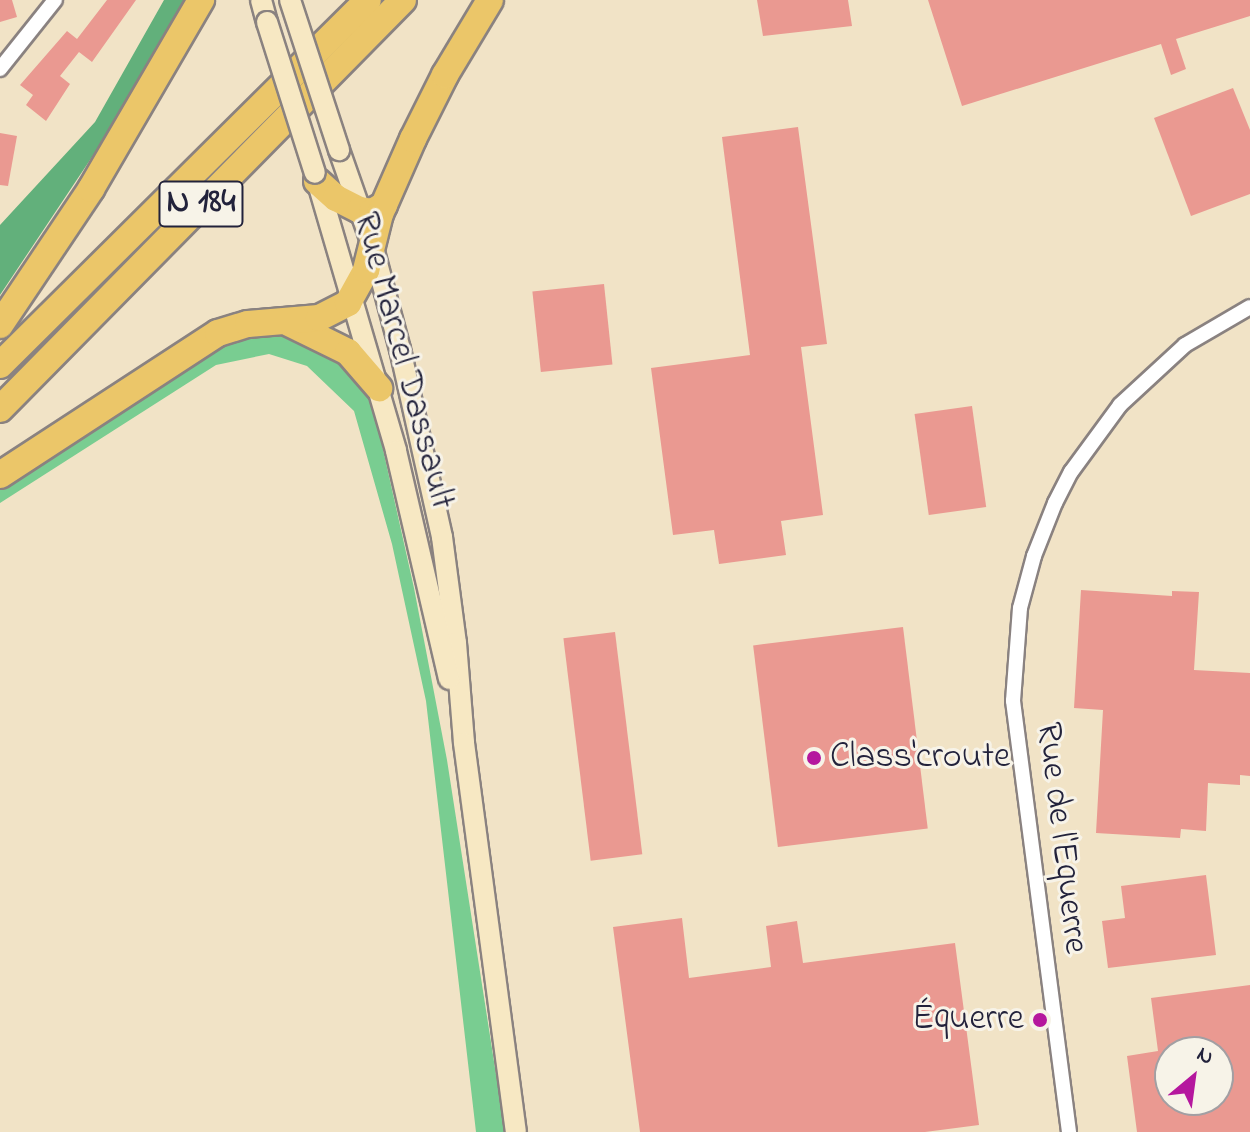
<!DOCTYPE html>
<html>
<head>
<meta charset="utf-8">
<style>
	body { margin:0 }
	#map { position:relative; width:1250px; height:1132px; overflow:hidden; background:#f1e3c6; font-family:"Indie Flower",sans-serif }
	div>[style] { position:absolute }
	.green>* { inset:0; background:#79cd91 }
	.forest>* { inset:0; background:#62b07b }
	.building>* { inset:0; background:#ea9991; transform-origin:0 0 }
	.roads { filter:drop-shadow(2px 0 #8a8280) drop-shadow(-2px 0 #8a8280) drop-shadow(0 2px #8a8280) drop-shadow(0 -2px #8a8280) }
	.street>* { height:14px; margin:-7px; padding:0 7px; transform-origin:7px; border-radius:7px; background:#fff }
	.secondary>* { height:20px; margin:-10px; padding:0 10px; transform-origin:10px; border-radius:10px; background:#f7e8c3 }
	.highway>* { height:26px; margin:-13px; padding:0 13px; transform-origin:13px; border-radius:13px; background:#ebc669 }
	.bridges { filter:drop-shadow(2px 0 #8a8280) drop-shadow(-2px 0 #8a8280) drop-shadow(0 2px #8a8280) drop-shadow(0 -2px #8a8280) }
	.secondary-bridge>* { height:20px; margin:-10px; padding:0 10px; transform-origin:10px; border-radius:10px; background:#f7e8c3 }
	.dots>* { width:22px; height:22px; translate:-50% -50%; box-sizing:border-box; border:4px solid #f7f3e8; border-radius:50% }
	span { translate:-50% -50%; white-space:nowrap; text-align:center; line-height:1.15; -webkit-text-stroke:6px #f7f3e8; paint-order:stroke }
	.shield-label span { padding:2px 6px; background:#f7f3e8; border:2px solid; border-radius:6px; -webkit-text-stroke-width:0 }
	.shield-label { font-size:34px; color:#22223b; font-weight:700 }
	.street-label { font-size:36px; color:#22223b }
	.poi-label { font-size:36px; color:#22223b }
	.left { translate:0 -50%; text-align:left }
	.right { translate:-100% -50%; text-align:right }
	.north { position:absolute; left:1154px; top:1036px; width:80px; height:80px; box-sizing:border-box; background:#f7f3e8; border:2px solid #a29fa3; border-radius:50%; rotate:29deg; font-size:22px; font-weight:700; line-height:32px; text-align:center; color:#22223b }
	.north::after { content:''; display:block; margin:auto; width:28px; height:36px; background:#b5179e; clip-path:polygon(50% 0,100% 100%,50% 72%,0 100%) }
</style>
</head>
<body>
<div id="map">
	<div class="green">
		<i style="clip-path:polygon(275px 330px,331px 351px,365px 388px,376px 418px,414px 588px,447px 760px,505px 1132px,476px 1132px,426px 701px,392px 544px,354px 411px,307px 366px,269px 354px,216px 365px,0 503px,0 488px,241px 334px)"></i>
	</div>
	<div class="forest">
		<i style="clip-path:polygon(164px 0,187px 0,118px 118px,0 295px,0 225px,95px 122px)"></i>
	</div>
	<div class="building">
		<i style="clip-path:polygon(0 0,12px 0,17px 17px,0 22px)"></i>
		<i style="clip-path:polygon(107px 0,136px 0,92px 62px,79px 52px,60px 76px,70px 84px,46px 121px,26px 105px,33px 95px,20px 85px,67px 31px,77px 39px)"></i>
		<i style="clip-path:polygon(757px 0,848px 0,852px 26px,763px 36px)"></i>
		<i style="clip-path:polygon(928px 0,1250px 0,1250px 16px,1176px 39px,1186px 69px,1171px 75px,1161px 44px,962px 106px)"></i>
		<i style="clip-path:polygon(1233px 88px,1250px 130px,1250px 194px,1191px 216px,1154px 118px)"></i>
		<i style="clip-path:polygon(798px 127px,827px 344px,801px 347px,823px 515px,781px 521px,786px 555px,719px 564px,714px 530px,673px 535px,651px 368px,750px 355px,722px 137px)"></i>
		<i style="clip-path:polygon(0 133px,17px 136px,8px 186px,0 185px)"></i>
		<i style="left:604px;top:284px;width:81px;height:72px;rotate:84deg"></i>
		<i style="left:972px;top:406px;width:102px;height:58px;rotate:82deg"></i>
		<i style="clip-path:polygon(1081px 590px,1172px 596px,1172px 591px,1199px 592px,1194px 670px,1250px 673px,1250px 776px,1240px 775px,1240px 785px,1208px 783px,1206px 831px,1181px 829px,1180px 838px,1096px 833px,1103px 710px,1074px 708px)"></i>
		<i style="left:903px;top:627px;width:203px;height:151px;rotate:83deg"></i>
		<i style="left:615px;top:632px;width:224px;height:52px;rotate:83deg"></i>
		<i style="clip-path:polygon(1206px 875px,1216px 955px,1108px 968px,1102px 921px,1125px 918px,1121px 886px)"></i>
		<i style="clip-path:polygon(682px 918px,689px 978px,771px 967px,766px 926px,797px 921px,803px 963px,955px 943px,979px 1125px,925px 1132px,640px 1132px,613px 927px)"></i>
		<i style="clip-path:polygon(evenodd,1250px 985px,1250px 1132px,1137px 1132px,1127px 1056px,1158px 1051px,1151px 998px,1250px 985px,1170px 1052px,1218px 1052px,1218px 1100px,1170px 1100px,1170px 1052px)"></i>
	</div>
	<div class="roads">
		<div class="street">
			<i style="left:0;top:69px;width:88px;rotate:-51.4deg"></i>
			<i style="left:1069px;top:1132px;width:435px;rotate:-97.4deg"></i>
			<i style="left:1013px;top:701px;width:93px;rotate:-85.7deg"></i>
			<i style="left:1020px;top:608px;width:54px;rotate:-74.9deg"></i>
			<i style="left:1034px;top:556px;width:57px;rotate:-68.4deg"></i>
			<i style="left:1055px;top:503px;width:35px;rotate:-63deg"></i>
			<i style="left:1071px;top:472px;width:83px;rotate:-53.8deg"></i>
			<i style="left:1120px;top:405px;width:88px;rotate:-42.7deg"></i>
			<i style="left:1185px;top:345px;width:75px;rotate:-30.3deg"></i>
		</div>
		<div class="secondary">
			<i style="left:261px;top:0;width:23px;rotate:75deg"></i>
			<i style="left:339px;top:150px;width:100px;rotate:70.7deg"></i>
			<i style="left:372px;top:244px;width:109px;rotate:75.1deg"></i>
			<i style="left:400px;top:349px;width:193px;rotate:77.4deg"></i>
			<i style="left:442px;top:537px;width:107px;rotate:82.5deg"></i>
			<i style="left:456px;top:643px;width:100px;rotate:85.4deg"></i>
			<i style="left:464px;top:743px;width:392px;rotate:82.4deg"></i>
			<i style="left:317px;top:180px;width:282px;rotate:73.7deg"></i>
			<i style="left:396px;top:451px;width:234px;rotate:76.9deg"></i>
		</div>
		<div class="highway">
			<i style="left:317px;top:181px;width:25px;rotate:42deg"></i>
			<i style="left:336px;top:198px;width:27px;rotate:27deg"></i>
			<i style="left:360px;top:210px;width:12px;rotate:9deg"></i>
			<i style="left:372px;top:212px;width:14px;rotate:-30deg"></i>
			<i style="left:289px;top:323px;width:66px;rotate:26.2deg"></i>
			<i style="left:348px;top:352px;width:48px;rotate:49.3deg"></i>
			<i style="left:0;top:325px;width:164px;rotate:-56.2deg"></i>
			<i style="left:91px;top:189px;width:219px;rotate:-59.8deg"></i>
			<i style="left:0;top:365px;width:518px;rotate:-44.77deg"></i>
			<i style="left:0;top:409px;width:574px;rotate:-45.42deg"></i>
			<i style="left:0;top:475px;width:260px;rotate:-33.1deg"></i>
			<i style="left:218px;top:333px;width:31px;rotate:-17deg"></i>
			<i style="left:248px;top:324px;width:71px;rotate:-4.8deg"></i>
			<i style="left:319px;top:318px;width:33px;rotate:-27deg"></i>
			<i style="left:348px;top:303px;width:38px;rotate:-61deg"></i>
			<i style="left:366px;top:270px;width:58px;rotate:-76deg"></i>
			<i style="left:380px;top:214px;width:82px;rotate:-66.3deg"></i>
			<i style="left:413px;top:139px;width:72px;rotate:-63.4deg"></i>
			<i style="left:445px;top:75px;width:87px;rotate:-59deg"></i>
		</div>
	</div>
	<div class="bridges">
		<div class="secondary-bridge">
			<i style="left:290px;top:0;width:158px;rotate:71.9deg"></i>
			<i style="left:267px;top:22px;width:158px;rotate:72.4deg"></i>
		</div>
	</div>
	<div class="dots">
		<i style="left:814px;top:758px;background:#b5179e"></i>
		<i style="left:1040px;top:1020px;background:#b5179e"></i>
	</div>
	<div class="shield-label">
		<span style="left:201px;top:204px">N 184</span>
	</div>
	<div class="street-label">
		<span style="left:403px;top:361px;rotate:75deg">Rue Marcel Dassault</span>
		<span style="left:1061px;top:838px;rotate:83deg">Rue de l'Equerre</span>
	</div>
	<div class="poi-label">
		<span class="left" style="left:830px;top:758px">Class'croute</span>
		<span class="right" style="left:1024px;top:1020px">Équerre</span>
	</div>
	<div class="north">N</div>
</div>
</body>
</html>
